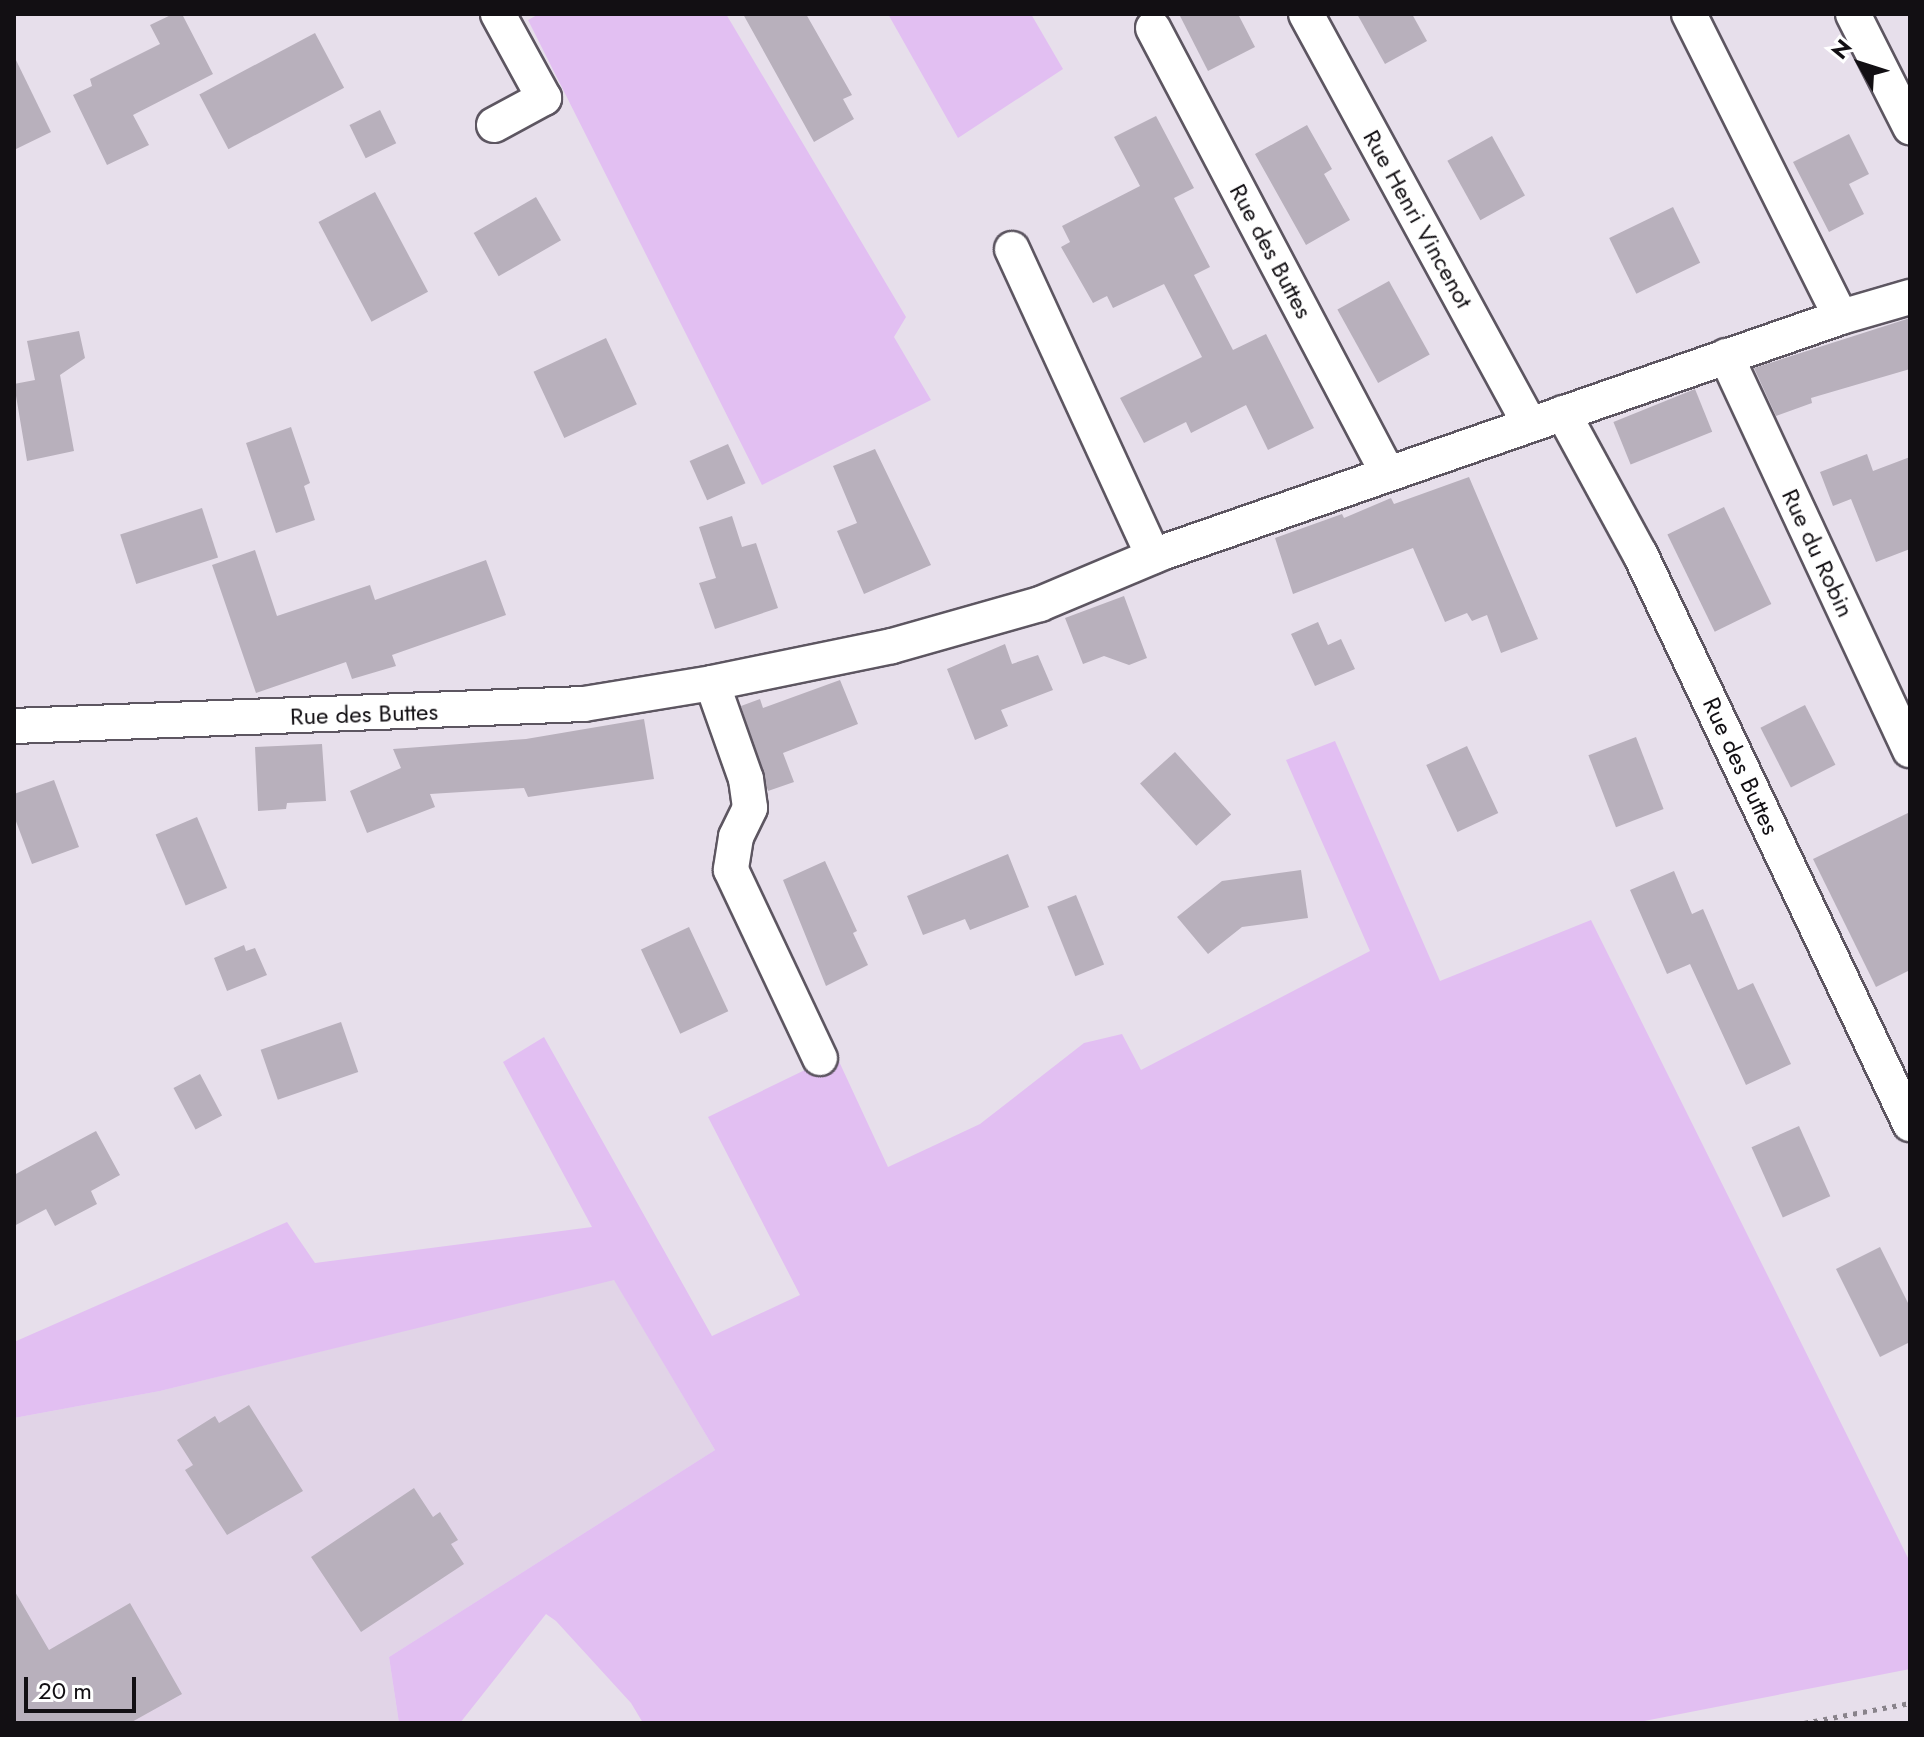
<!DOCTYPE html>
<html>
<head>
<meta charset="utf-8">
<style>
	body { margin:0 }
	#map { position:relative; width:1924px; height:1737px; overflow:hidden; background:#e7dfeb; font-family:Jost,sans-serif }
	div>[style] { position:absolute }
	.built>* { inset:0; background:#e1d4e7 }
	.green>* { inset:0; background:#e2bff2 }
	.building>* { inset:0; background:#b8b0bc; transform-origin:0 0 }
	.path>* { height:5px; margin-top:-2.5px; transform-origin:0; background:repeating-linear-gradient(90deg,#89838b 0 4px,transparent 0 10px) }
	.roads { filter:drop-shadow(2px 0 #5d5661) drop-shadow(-2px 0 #5d5661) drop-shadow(0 2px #5d5661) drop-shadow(0 -2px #5d5661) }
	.minor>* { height:34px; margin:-17px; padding:0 17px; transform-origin:17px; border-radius:17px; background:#fff }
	span { translate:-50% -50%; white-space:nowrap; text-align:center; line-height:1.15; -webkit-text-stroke:8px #fff; paint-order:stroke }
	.street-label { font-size:24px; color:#120f13 }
	.frame { position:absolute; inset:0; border:16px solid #120f13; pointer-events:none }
	.north { position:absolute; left:1820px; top:24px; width:80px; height:80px; -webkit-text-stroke:6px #fff; paint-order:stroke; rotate:309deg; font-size:22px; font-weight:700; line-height:32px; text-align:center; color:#120f13 }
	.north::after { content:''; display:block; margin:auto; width:28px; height:36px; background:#120f13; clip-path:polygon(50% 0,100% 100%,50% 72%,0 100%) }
	.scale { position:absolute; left:24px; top:1677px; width:112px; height:36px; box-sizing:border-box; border:4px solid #120f13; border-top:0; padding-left:10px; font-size:24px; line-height:28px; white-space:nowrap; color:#120f13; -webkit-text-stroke:6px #fff; paint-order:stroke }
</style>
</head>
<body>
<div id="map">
	<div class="built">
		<i style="clip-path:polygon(614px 1279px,715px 1450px,389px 1657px,399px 1723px,14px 1723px,14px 1418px,160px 1391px)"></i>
	</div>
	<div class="green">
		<i style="clip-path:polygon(539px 14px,726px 14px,906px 317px,894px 337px,931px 400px,762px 485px,528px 20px)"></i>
		<i style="clip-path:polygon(888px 14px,1031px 14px,1063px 69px,958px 138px)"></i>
		<i style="clip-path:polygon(1335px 741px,1440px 981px,1591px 920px,1910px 1562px,1910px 1669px,1634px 1723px,643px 1723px,631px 1703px,556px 1621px,546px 1614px,460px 1723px,399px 1723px,389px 1657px,715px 1450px,614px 1280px,160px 1391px,14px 1418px,14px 1342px,287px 1222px,315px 1263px,592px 1227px,503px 1062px,544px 1037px,712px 1336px,800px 1295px,708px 1117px,836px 1055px,888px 1167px,980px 1124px,1084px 1043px,1122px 1034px,1141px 1070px,1370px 951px,1286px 760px)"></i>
	</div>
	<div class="building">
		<i style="clip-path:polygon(173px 14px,182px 14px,213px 74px,133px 115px,149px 145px,107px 165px,73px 95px,92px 86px,90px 79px,160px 44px,150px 25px)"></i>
		<i style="clip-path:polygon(743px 14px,806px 14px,852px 95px,843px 99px,854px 119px,814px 142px)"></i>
		<i style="clip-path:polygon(1179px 14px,1238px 14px,1255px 47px,1208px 71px)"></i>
		<i style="clip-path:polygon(1357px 14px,1412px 14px,1427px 41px,1385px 64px)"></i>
		<i style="left:315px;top:33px;width:62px;height:131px;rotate:62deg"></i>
		<i style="clip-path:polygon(14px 56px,51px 132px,14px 150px)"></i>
		<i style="left:380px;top:110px;width:37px;height:34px;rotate:64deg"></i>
		<i style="clip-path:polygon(1156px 116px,1194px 188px,1174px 198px,1210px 267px,1194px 275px,1233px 350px,1266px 334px,1314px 428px,1268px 450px,1246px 405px,1191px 433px,1186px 422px,1144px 443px,1120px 398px,1202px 357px,1164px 284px,1113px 308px,1107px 296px,1093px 303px,1061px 247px,1070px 242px,1062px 226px,1140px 186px,1114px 137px)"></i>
		<i style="clip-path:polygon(1307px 125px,1332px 169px,1324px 174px,1350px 220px,1306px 245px,1255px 154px)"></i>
		<i style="clip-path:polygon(1849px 134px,1869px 174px,1849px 184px,1864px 214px,1829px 232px,1793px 162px)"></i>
		<i style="left:1492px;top:136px;width:68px;height:51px;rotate:61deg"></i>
		<i style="left:375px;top:192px;width:113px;height:64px;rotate:62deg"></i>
		<i style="left:536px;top:197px;width:50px;height:72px;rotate:60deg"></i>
		<i style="left:1673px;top:207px;width:62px;height:71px;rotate:64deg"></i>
		<i style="left:1389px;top:281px;width:84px;height:59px;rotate:61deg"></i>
		<i style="clip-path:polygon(1910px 318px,1910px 369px,1811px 398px,1812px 403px,1776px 416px,1754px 368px)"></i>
		<i style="clip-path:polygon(79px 331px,85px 358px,60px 375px,74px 451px,27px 461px,14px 384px,35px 380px,27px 341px)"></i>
		<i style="left:606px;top:338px;width:73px;height:80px;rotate:65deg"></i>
		<i style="left:1695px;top:389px;width:46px;height:88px;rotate:68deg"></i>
		<i style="clip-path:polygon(291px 427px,310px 483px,304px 486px,315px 520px,276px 533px,246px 443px)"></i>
		<i style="left:728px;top:444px;width:43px;height:42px;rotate:66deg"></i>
		<i style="clip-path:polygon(875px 449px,931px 565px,864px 594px,837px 531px,857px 523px,833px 466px)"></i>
		<i style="clip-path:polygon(1867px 454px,1873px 471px,1910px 457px,1910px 549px,1876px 562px,1851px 499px,1833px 506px,1820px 472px)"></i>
		<i style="clip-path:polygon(1469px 477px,1538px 639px,1501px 653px,1487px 615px,1472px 621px,1467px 613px,1445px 622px,1413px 548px,1293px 594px,1275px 538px,1342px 514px,1344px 518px,1391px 498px,1394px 504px)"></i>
		<i style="left:1724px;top:507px;width:108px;height:63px;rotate:64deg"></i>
		<i style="left:202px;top:508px;width:52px;height:86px;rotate:72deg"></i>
		<i style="clip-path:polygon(732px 516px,742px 547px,756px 543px,778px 608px,715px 629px,699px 583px,716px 578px,699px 527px)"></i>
		<i style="clip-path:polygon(255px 550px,277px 616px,370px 585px,375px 600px,486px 560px,506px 615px,392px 655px,396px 666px,352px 679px,346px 662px,256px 693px,212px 565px)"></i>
		<i style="clip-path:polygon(1124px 596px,1147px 658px,1129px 665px,1104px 656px,1083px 664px,1065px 618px)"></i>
		<i style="clip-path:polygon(1318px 622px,1328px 645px,1341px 639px,1355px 669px,1315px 686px,1291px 634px)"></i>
		<i style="clip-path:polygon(1005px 644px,1012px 664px,1038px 655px,1053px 690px,1001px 710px,1008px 726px,975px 740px,947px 669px)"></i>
		<i style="clip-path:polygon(840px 680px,858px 724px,783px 753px,794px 782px,768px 791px,741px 706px,760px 699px,763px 708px)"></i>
		<i style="left:1805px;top:705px;width:67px;height:50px;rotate:63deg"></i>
		<i style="clip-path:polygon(644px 719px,654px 779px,528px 797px,524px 788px,430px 794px,435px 807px,367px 833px,350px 791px,401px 768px,393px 749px,526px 739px)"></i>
		<i style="left:1636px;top:737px;width:77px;height:51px;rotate:69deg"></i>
		<i style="clip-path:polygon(322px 744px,326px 801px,287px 803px,286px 809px,258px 811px,255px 747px)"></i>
		<i style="left:1467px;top:746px;width:74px;height:45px;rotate:65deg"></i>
		<i style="left:1175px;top:752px;width:84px;height:47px;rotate:48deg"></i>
		<i style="clip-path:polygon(54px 780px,79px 847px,32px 864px,14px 816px,14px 794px)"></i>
		<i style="clip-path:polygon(1910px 812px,1910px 970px,1876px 987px,1813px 859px)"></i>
		<i style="left:197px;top:817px;width:77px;height:45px;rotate:67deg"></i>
		<i style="clip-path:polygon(1008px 854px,1029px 907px,970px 930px,965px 919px,923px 935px,907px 896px)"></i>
		<i style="clip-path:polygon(825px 861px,857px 931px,853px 933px,868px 965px,826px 986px,783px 880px)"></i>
		<i style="clip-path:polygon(1301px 870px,1308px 918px,1242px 927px,1208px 954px,1177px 917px,1222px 881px)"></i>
		<i style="clip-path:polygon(1674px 871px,1692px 914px,1703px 909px,1738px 990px,1753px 983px,1791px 1064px,1746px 1085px,1690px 964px,1667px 974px,1630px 890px)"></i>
		<i style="left:1076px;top:895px;width:75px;height:31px;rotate:68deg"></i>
		<i style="left:689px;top:927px;width:93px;height:53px;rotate:65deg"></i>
		<i style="clip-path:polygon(244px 945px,246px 951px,255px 948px,267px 975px,227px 991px,214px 958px)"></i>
		<i style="left:341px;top:1022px;width:53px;height:85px;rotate:71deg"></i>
		<i style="left:200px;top:1074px;width:47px;height:30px;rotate:62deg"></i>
		<i style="left:1799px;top:1126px;width:77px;height:52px;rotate:66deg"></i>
		<i style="clip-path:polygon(96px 1131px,120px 1175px,91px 1191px,97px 1204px,55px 1226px,46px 1209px,14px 1226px,14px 1175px)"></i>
		<i style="clip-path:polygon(1880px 1247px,1910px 1307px,1910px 1342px,1880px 1357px,1836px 1269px)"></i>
		<i style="clip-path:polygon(249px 1405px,303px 1491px,227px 1535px,185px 1470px,193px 1465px,177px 1440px,215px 1416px,219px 1423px)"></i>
		<i style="clip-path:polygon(414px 1488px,433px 1517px,440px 1512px,458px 1540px,451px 1544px,464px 1564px,361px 1632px,311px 1557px)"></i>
		<i style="clip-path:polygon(14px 1590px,49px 1650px,130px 1603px,182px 1694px,130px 1723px,14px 1723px)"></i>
	</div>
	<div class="path">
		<i style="left:1804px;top:1723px;width:108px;rotate:-10.7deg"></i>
	</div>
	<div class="roads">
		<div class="minor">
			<i style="left:1306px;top:14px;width:467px;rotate:61.4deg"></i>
			<i style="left:1689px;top:14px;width:339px;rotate:63.4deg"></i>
			<i style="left:1853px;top:14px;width:127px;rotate:63.2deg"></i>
			<i style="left:1153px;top:28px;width:504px;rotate:62.21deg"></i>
			<i style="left:494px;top:125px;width:57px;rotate:-28.4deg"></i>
			<i style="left:544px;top:98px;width:96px;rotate:-118.7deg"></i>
			<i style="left:1012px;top:249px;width:338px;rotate:65.3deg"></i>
			<i style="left:1726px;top:356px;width:435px;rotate:65deg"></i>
			<i style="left:1563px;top:413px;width:161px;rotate:61.4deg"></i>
			<i style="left:1640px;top:554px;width:631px;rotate:64.65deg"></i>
			<i style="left:712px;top:683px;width:102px;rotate:70.5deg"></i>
			<i style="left:746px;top:779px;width:29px;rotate:82deg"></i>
			<i style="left:750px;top:808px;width:32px;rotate:116deg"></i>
			<i style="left:736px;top:837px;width:33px;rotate:99deg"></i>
			<i style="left:731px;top:870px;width:208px;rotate:64.7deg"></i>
			<i style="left:14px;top:726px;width:570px;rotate:-2.21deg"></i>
			<i style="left:584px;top:704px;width:130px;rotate:-9.3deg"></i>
			<i style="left:712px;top:683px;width:184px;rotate:-11.6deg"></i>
			<i style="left:892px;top:646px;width:154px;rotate:-15.8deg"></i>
			<i style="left:1040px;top:604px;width:134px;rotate:-22.8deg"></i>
			<i style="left:1164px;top:552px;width:717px;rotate:-19.14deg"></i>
			<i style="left:1841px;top:317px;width:72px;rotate:-16.2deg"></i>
		</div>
	</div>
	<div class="street-label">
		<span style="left:1418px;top:219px;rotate:61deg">Rue Henri Vincenot</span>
		<span style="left:1271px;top:251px;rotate:62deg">Rue des Buttes</span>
		<span style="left:1818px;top:553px;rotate:65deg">Rue du Robin</span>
		<span style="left:364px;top:714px;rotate:-2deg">Rue des Buttes</span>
		<span style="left:1741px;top:766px;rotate:65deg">Rue des Buttes</span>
	</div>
	<div class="frame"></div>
	<div class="north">N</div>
	<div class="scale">20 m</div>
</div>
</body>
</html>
